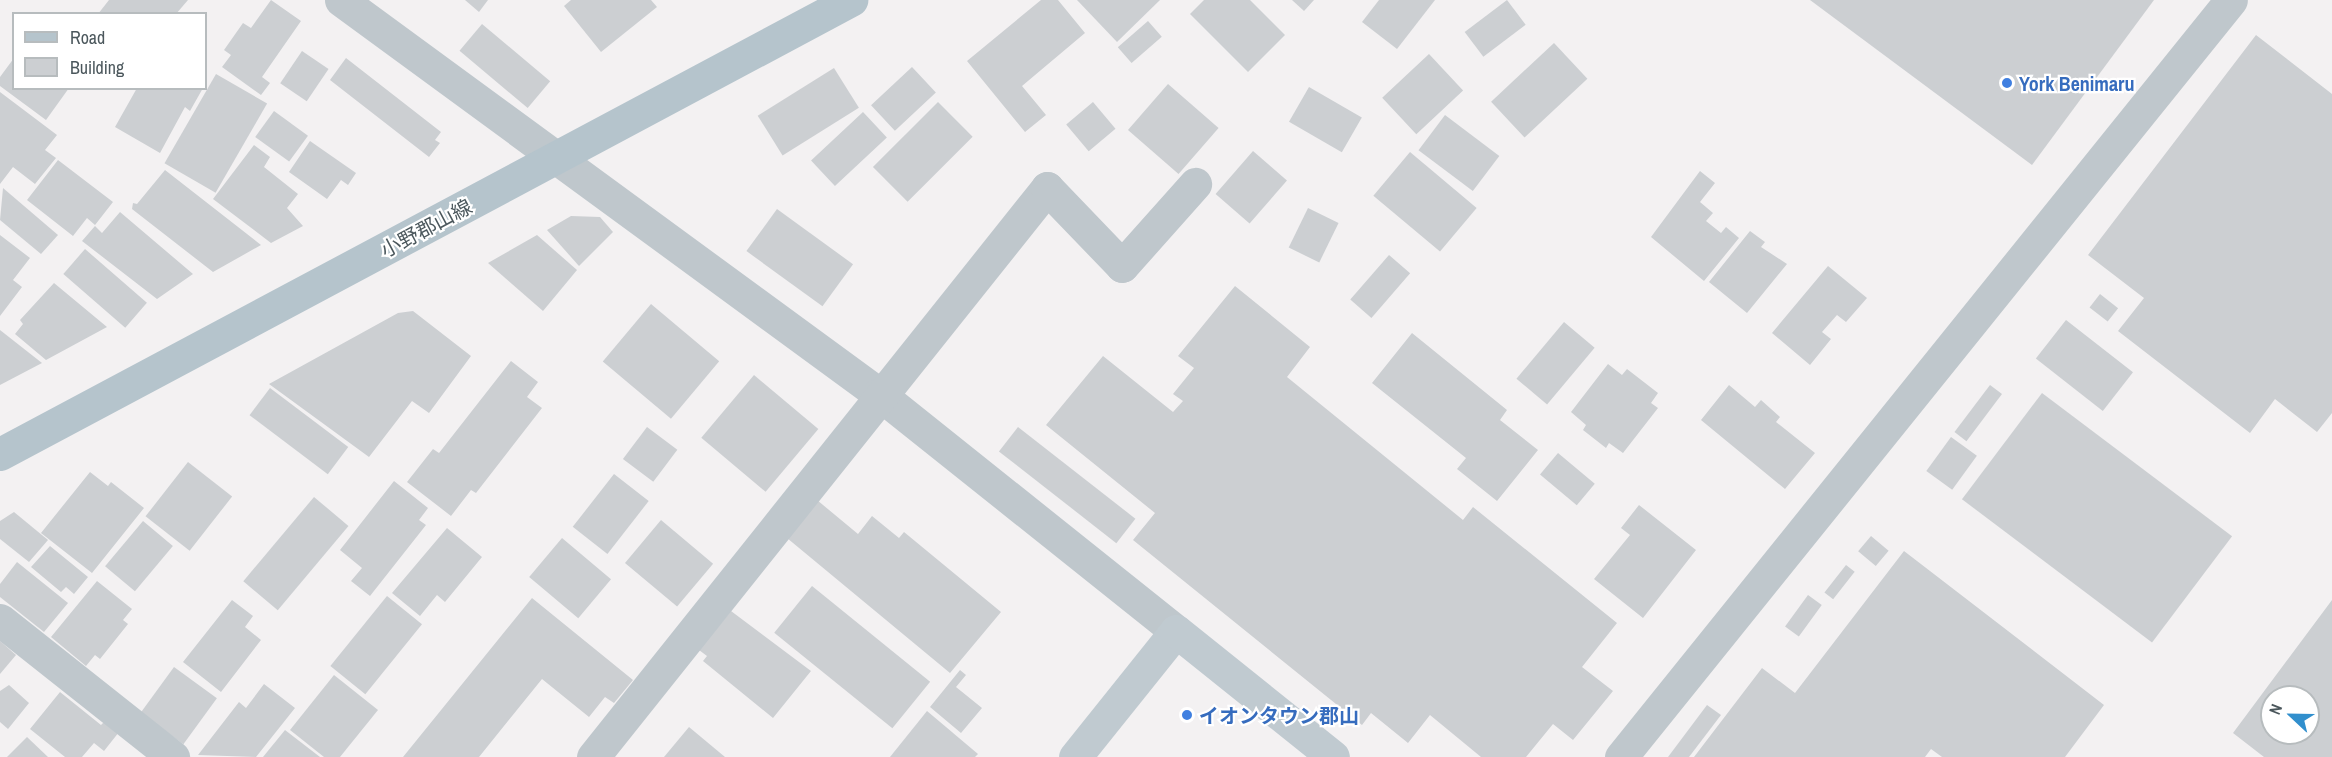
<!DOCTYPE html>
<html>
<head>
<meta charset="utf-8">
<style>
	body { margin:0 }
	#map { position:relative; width:2332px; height:757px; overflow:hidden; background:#f3f1f2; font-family:"Archivo Narrow","Noto Sans JP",sans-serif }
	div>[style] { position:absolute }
	.building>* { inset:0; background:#cccfd2; transform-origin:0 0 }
	.street>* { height:33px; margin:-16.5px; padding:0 16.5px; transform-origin:16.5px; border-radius:16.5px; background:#bfc7cc }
	.secondary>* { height:33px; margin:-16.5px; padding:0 16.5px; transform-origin:16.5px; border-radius:16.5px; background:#c0cad0 }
	.primary>* { height:33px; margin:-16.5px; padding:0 16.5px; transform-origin:16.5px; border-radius:16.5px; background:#b5c4cc }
	.dots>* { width:16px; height:16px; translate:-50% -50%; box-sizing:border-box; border:3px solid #fff; border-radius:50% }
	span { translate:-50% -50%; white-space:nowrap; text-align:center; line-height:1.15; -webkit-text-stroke:4.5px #fff; paint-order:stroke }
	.shop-label { font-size:20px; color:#366cbe; font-weight:700 }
	.left { translate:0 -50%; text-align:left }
	.street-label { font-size:20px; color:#4b575c }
	.legend { position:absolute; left:12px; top:12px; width:195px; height:78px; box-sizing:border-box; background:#fff; border:2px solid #b7bcbe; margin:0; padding:8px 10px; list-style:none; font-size:18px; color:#4b575c }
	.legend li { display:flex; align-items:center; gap:12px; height:30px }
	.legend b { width:30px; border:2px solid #b7bcbe }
	.north { position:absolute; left:2260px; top:685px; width:60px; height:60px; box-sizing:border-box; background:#fff; border:2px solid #b7bcbe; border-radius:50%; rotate:292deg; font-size:16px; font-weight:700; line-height:24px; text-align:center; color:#4b575c }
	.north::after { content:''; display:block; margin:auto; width:21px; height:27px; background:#318fcd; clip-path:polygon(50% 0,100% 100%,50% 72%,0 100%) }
</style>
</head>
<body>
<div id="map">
	<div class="building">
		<i style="clip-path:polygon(109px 0,188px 0,176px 14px,98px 14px)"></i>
		<i style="clip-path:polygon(271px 0,301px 21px,262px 77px,270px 83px,261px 95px,222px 67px,231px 55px,224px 50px,243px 23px,251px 28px)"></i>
		<i style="clip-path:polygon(465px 0,488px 0,479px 12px)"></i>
		<i style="clip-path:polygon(571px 0,651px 0,657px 7px,601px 52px,564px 6px)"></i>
		<i style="clip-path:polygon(1041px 0,1058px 0,1085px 33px,1022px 86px,1046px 115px,1025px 132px,967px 61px)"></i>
		<i style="clip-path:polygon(1077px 0,1160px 0,1117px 42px)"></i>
		<i style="clip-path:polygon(1204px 0,1250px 0,1285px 35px,1248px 72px,1190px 14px)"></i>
		<i style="clip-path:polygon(1292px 0,1314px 0,1304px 11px)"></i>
		<i style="clip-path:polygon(1379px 0,1435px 0,1397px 49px,1362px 22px)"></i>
		<i style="left:1507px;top:0;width:31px;height:53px;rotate:53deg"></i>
		<i style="clip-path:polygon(1810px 0,2154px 0,2032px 165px)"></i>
		<i style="left:1148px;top:21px;width:21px;height:40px;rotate:49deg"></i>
		<i style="left:482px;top:24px;width:89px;height:35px;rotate:40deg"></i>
		<i style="clip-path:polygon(2256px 35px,2332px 94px,2332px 413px,2317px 432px,2275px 399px,2250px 433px,2118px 331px,2144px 298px,2088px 255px)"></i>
		<i style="left:1554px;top:43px;width:49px;height:86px;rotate:47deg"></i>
		<i style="left:302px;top:51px;width:32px;height:39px;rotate:34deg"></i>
		<i style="left:1429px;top:54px;width:50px;height:64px;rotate:47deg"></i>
		<i style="clip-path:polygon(14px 58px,14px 88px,69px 88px,46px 120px,0 86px,0 77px)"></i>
		<i style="clip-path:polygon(346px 58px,441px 132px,435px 140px,440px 143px,429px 157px,330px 80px)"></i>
		<i style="left:912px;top:67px;width:35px;height:56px;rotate:47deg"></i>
		<i style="left:834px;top:68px;width:47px;height:90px;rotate:58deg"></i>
		<i style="left:216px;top:74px;width:59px;height:103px;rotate:30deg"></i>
		<i style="left:1168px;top:84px;width:67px;height:61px;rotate:41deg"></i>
		<i style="left:1309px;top:87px;width:61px;height:40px;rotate:30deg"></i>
		<i style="clip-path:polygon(137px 88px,203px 88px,190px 111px,185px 107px,160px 153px,115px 127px)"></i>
		<i style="clip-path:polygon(0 92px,57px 135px,45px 150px,56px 158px,35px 184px,13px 167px,0 184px)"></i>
		<i style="left:938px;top:102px;width:49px;height:92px;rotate:45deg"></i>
		<i style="left:1093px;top:102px;width:35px;height:35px;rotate:50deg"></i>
		<i style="left:274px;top:111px;width:42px;height:32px;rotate:36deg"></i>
		<i style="left:863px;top:112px;width:35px;height:71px;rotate:47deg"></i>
		<i style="left:1445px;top:115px;width:68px;height:44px;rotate:37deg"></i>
		<i style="clip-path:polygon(310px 141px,356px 173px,348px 185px,341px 180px,327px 199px,289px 172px)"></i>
		<i style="clip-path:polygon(254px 145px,270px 157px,264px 167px,298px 194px,287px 208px,303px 226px,271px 243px,213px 199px)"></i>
		<i style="left:1253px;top:151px;width:45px;height:57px;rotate:41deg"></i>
		<i style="left:1410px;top:152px;width:87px;height:57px;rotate:40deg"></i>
		<i style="clip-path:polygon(58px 160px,113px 202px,95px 225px,87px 218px,73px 236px,27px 200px)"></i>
		<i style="clip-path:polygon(165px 170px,261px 245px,213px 272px,132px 209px,133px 203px,137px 204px)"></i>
		<i style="clip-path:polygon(1700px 171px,1715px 183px,1700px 202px,1713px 213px,1706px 221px,1721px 233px,1726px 227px,1739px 238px,1704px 281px,1651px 237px)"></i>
		<i style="clip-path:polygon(3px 188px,58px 235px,41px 254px,0 220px)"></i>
		<i style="left:1308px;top:208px;width:34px;height:44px;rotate:26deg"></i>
		<i style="left:777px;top:209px;width:94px;height:52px;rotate:36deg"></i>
		<i style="clip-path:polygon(120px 212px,193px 274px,157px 299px,82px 241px,95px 226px,102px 233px)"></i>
		<i style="clip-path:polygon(571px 216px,600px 217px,613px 232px,579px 266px,547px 230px)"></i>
		<i style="clip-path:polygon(1750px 231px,1765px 242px,1761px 247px,1787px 264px,1747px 313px,1709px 282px)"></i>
		<i style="clip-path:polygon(0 235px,30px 258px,13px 280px,22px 287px,0 316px)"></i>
		<i style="clip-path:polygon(537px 235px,577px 270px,543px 311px,488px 263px)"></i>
		<i style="left:85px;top:249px;width:82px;height:33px;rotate:41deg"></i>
		<i style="left:1389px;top:255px;width:28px;height:59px;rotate:41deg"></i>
		<i style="clip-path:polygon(1828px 266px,1867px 298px,1846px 322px,1837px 315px,1822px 332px,1831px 339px,1810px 365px,1772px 333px)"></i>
		<i style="clip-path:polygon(54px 283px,107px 327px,46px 360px,15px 334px,23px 324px,20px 320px)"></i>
		<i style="clip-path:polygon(1235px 286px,1310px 347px,1287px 377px,1463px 520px,1473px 507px,1617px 623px,1582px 667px,1613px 691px,1573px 740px,1553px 724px,1526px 757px,1481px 757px,1430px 715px,1408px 743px,1371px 713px,1362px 725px,1133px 540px,1155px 513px,1046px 425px,1103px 356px,1173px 412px,1183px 401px,1173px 394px,1194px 368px,1178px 356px)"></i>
		<i style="left:2100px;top:294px;width:23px;height:17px;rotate:38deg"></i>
		<i style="left:651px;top:304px;width:89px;height:75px;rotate:40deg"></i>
		<i style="clip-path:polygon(413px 311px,471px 356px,429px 413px,412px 401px,369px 457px,269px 384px,398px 313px)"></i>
		<i style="left:2066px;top:320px;width:85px;height:49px;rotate:38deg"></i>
		<i style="left:1564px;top:322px;width:40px;height:74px;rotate:40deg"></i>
		<i style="clip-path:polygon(0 330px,42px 363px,0 385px)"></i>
		<i style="clip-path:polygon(1412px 333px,1507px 410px,1500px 420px,1538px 450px,1497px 501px,1457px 469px,1466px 458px,1372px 383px)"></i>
		<i style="clip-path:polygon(511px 361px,538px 382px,527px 397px,542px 408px,476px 493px,471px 490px,451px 516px,407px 482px,433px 449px,439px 453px)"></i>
		<i style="clip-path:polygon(1608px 364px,1622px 375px,1627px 369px,1658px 393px,1651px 403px,1658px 408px,1623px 453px,1609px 443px,1606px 448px,1583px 430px,1586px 425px,1571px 412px)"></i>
		<i style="left:754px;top:375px;width:84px;height:82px;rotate:40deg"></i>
		<i style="clip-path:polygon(1729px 385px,1755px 407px,1761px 400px,1780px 417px,1776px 422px,1815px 453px,1785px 489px,1701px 420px)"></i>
		<i style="left:1990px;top:385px;width:15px;height:59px;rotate:37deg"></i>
		<i style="left:270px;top:388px;width:98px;height:34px;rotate:37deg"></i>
		<i style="left:2042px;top:393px;width:238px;height:133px;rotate:37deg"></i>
		<i style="left:647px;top:427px;width:38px;height:40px;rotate:37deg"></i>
		<i style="left:1018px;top:427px;width:149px;height:31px;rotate:38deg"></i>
		<i style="left:1951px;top:437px;width:32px;height:42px;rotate:36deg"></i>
		<i style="left:1558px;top:453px;width:48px;height:28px;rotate:40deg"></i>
		<i style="left:188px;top:462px;width:56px;height:69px;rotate:38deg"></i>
		<i style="clip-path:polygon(90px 472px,108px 486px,111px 482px,144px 508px,92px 573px,41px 533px)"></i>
		<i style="left:614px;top:474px;width:44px;height:67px;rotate:38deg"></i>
		<i style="clip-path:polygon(394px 481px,428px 508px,419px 520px,426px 525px,370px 596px,351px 581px,362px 568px,340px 550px)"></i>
		<i style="left:314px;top:497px;width:45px;height:110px;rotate:40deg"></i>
		<i style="clip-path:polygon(817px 500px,858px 534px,872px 516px,899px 538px,904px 532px,1001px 612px,950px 673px,787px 538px)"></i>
		<i style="clip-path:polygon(1639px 505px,1696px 550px,1643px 618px,1594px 579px,1630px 535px,1621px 528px)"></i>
		<i style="clip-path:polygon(14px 512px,48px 540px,29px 562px,0 539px,0 521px)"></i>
		<i style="left:661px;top:520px;width:68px;height:56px;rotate:40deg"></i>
		<i style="left:143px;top:521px;width:39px;height:59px;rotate:40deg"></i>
		<i style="clip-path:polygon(447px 528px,482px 557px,445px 602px,437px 595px,420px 616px,392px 593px)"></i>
		<i style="left:1871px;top:536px;width:23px;height:20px;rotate:40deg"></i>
		<i style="left:562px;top:538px;width:64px;height:51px;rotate:40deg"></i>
		<i style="clip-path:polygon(50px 546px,88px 577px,74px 594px,66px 587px,61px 592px,31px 567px)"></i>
		<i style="clip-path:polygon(1904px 551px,2104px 705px,2065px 757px,1942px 757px,1931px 749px,1925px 757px,1694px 757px,1762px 668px,1795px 693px)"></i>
		<i style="clip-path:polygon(17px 562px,68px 603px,44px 632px,0 597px,0 584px)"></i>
		<i style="left:1846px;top:565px;width:11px;height:35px;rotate:38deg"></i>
		<i style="clip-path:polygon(97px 581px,132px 609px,123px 620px,128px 624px,100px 659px,95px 655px,86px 666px,51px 637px)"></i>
		<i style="left:812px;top:586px;width:152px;height:60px;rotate:39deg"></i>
		<i style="left:1808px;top:595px;width:17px;height:39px;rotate:36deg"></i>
		<i style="left:387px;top:596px;width:45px;height:90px;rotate:39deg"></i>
		<i style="clip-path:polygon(532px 598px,633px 680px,614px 703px,605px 697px,589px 717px,542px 679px,479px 757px,403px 757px)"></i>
		<i style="clip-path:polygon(232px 600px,253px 616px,245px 627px,261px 640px,221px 692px,183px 662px)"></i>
		<i style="clip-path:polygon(evenodd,2332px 600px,2332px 757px,2264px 757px,2233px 733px,2332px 600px,2272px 697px,2308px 697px,2308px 733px,2272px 733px,2272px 697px)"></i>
		<i style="clip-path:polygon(731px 611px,811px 671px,773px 718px,703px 661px,707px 656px,699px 650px)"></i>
		<i style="clip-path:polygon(0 641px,16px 655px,0 674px)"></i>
		<i style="left:174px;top:667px;width:53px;height:57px;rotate:36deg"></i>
		<i style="clip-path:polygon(960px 670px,966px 675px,956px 687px,982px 708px,961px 733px,930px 707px)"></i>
		<i style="clip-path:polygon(334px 675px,378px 710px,340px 757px,324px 757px,290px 730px)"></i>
		<i style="clip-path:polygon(264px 684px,295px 708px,256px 757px,198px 755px,239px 702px,246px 708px)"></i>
		<i style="clip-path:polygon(9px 685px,29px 703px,8px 729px,0 722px,0 691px)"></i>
		<i style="clip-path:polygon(60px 692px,101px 725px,105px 721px,119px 732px,104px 751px,94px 743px,82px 757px,65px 757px,30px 729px)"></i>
		<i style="clip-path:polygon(1707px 705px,1721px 715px,1689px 757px,1668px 757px)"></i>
		<i style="clip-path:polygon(927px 711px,978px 754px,975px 757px,890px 757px)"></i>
		<i style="clip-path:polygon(689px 727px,725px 757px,664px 757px)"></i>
		<i style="clip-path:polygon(285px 730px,320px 757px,263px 757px)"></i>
		<i style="clip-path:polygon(27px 737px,48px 757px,7px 757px)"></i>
	</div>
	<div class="street">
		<i style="left:341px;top:0;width:667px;rotate:36.22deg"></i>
		<i style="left:879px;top:394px;width:380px;rotate:38.6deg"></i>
		<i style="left:0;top:620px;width:221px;rotate:38.4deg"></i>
		<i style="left:593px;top:757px;width:728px;rotate:-51.41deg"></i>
		<i style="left:1047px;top:188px;width:108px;rotate:46.1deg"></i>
		<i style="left:1122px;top:266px;width:110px;rotate:-48.3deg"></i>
		<i style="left:1621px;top:757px;width:972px;rotate:-51.14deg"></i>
	</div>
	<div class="secondary">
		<i style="left:1075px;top:757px;width:161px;rotate:-51.3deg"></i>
		<i style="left:1176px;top:631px;width:201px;rotate:38.7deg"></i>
	</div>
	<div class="primary">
		<i style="left:0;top:454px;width:965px;rotate:-28.08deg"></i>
	</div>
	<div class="dots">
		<i style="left:2007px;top:83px;background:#3f7fe0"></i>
		<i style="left:1187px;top:715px;background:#3f7fe0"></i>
	</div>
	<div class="shop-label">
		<span class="left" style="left:2019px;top:83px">York Benimaru</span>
		<span class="left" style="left:1199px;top:715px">イオンタウン郡山</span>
	</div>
	<div class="street-label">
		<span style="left:426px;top:228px;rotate:-28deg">小野郡山線</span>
	</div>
	<ul class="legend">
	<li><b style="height:8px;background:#b5c4cc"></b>Road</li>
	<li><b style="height:16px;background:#cccfd2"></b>Building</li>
	</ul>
	<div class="north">N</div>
</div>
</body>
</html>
